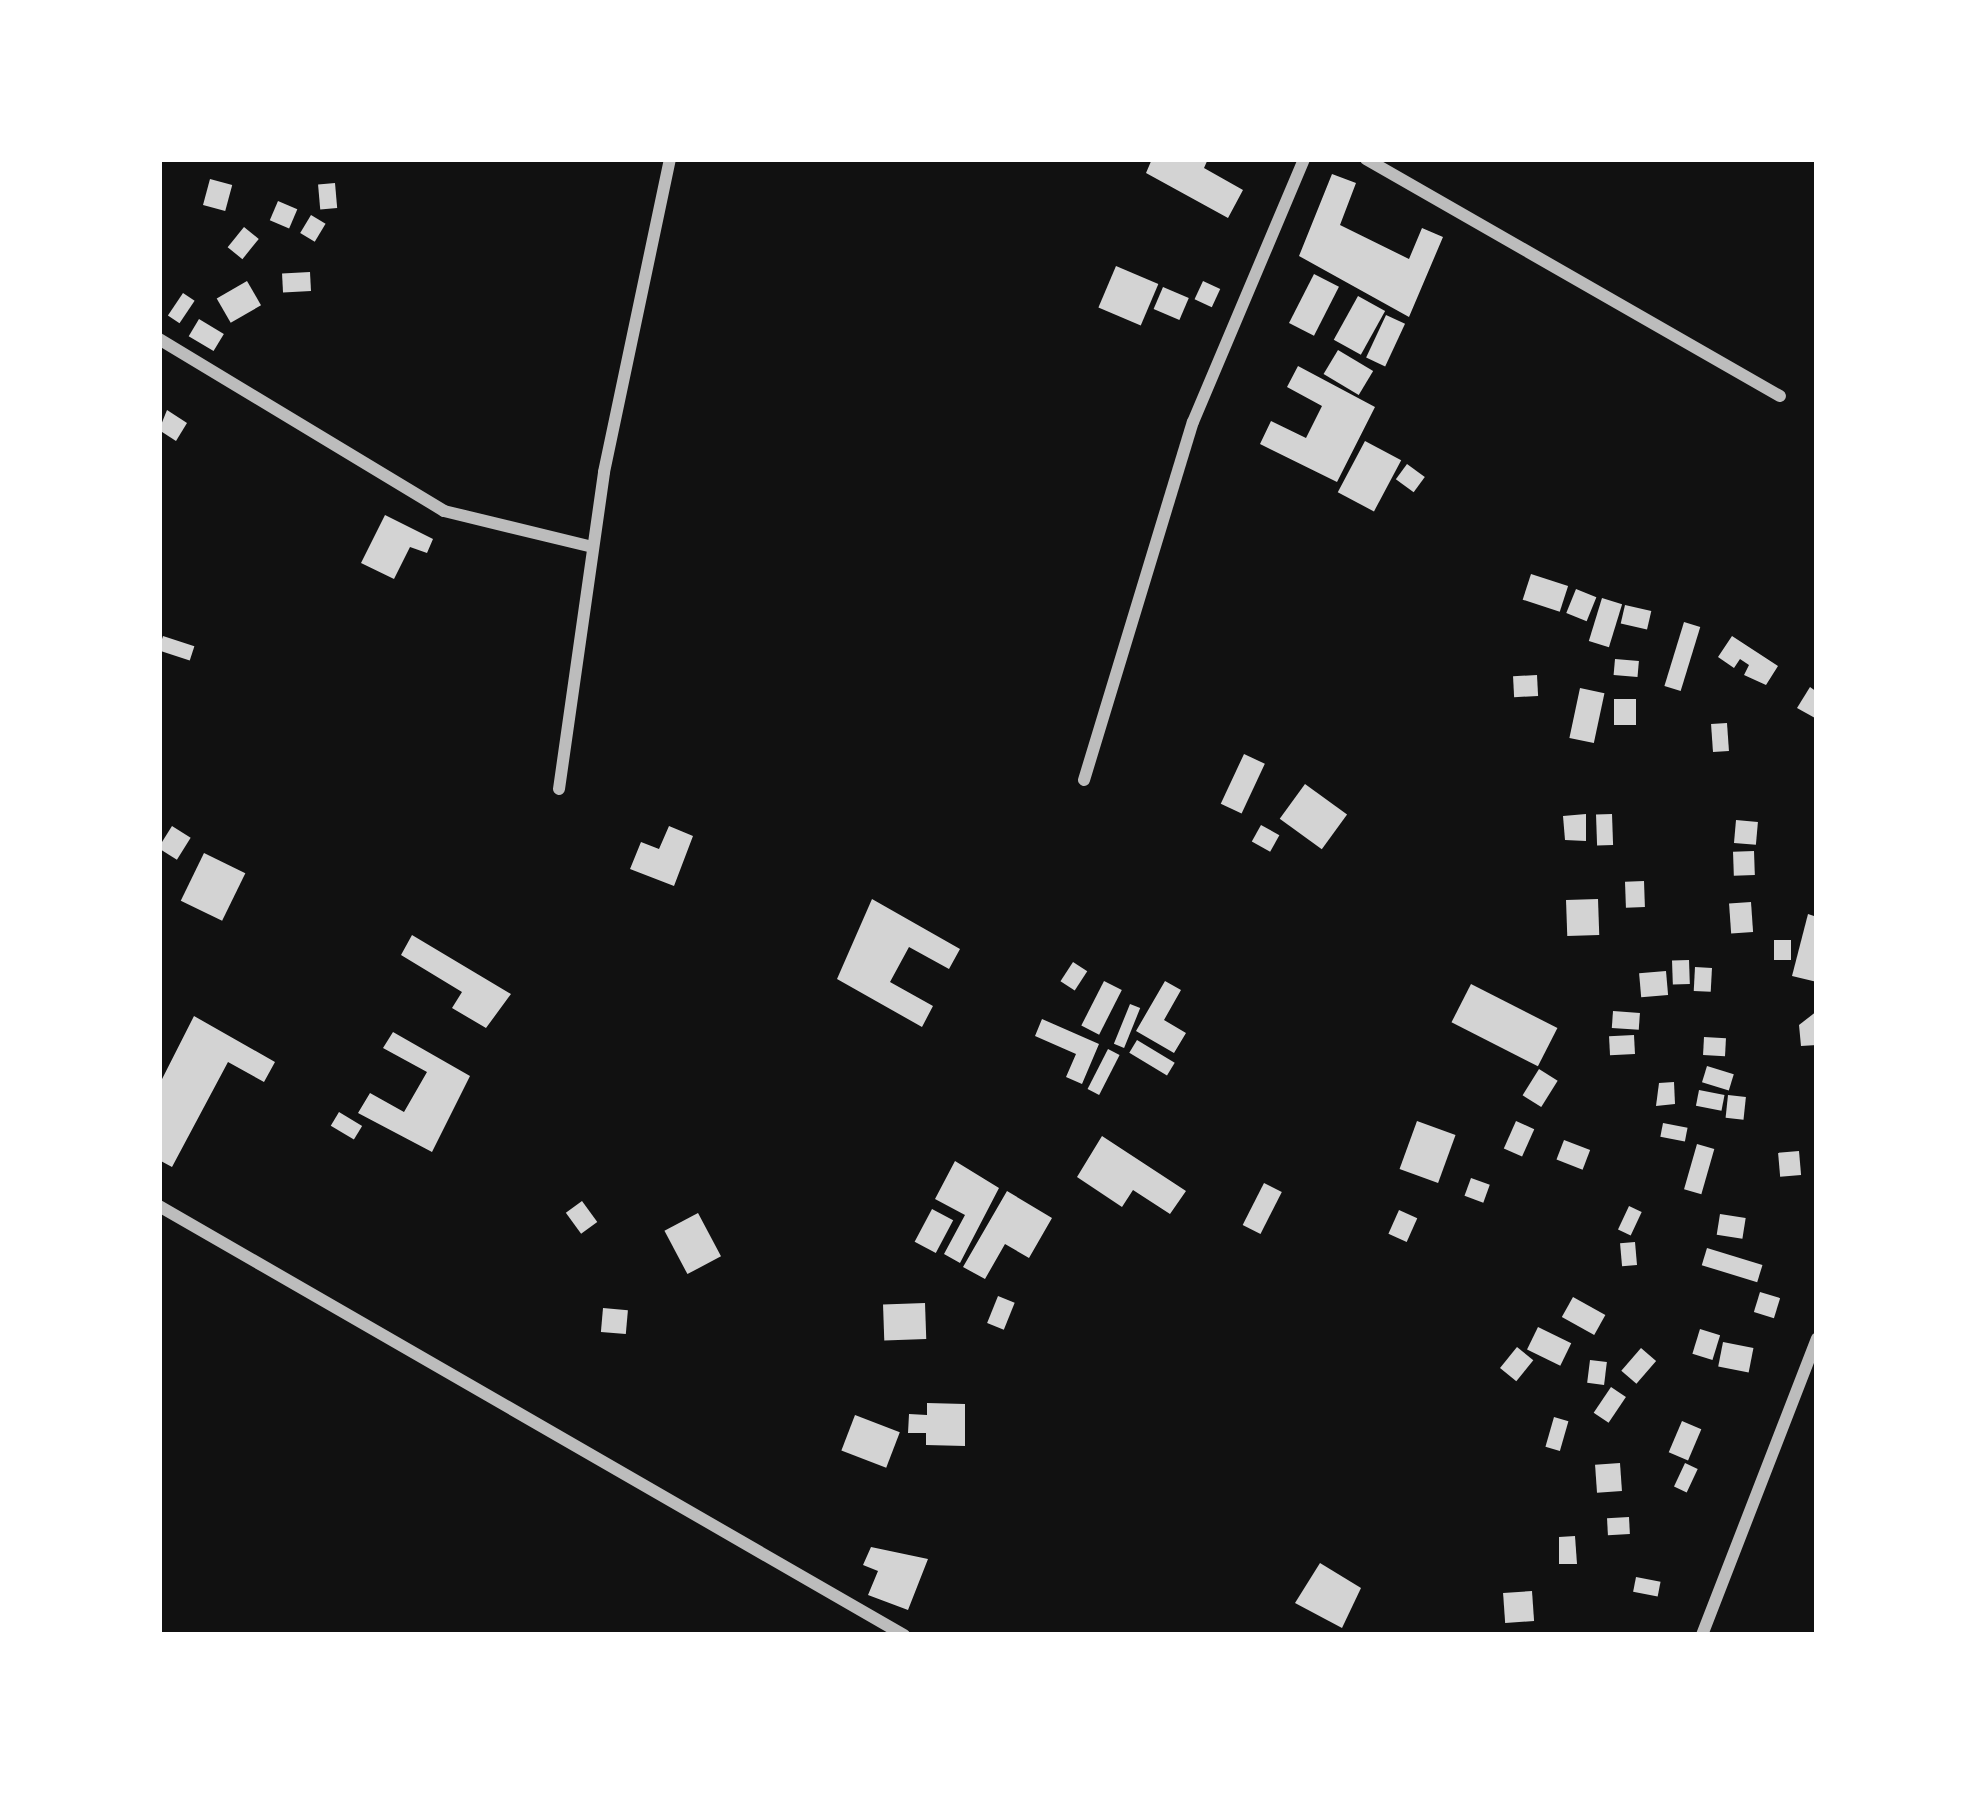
<!DOCTYPE html>
<html>
<head>
<meta charset="utf-8">
<style>
	body { margin:0 }
	#map { position:relative; width:1976px; height:1794px; overflow:hidden; background:#111; font-family:"DejaVu Sans",sans-serif }
	div>[style] { position:absolute }
	.building>* { inset:0; background:#d3d3d3; transform-origin:0 0 }
	.minor>* { height:12px; margin:-6px; padding:0 6px; transform-origin:6px; border-radius:6px; background:#bcbcbc }
	span { translate:-50% -50%; white-space:nowrap; text-align:center; line-height:1.15; -webkit-text-stroke:12px #fff; paint-order:stroke }
	.frame { position:absolute; inset:0; border:162px solid #fff; pointer-events:none }
</style>
</head>
<body>
<div id="map">
	<div class="building">
		<i style="clip-path:polygon(1152px 159px,1208px 159px,1204px 168px,1243px 190px,1228px 218px,1146px 173px)"></i>
		<i style="clip-path:polygon(1332px 174px,1356px 183px,1340px 225px,1409px 259px,1422px 228px,1443px 237px,1409px 317px,1299px 256px)"></i>
		<i style="left:210px;top:179px;width:23px;height:27px;rotate:15deg"></i>
		<i style="left:335px;top:183px;width:25px;height:17px;rotate:85deg"></i>
		<i style="left:278px;top:201px;width:21px;height:21px;rotate:23deg"></i>
		<i style="left:311px;top:215px;width:17px;height:21px;rotate:31deg"></i>
		<i style="left:244px;top:227px;width:19px;height:26px;rotate:39deg"></i>
		<i style="left:1116px;top:266px;width:46px;height:45px;rotate:23deg"></i>
		<i style="left:310px;top:272px;width:19px;height:28px;rotate:87deg"></i>
		<i style="left:1314px;top:274px;width:28px;height:55px;rotate:27deg"></i>
		<i style="left:247px;top:281px;width:28px;height:35px;rotate:60deg"></i>
		<i style="left:1203px;top:281px;width:19px;height:20px;rotate:25deg"></i>
		<i style="left:1163px;top:287px;width:28px;height:24px;rotate:23deg"></i>
		<i style="left:183px;top:293px;width:14px;height:27px;rotate:34deg"></i>
		<i style="left:1358px;top:296px;width:31px;height:50px;rotate:29deg"></i>
		<i style="left:1386px;top:315px;width:21px;height:47px;rotate:25deg"></i>
		<i style="left:199px;top:319px;width:29px;height:20px;rotate:31deg"></i>
		<i style="left:1338px;top:350px;width:41px;height:28px;rotate:31deg"></i>
		<i style="clip-path:polygon(1298px 366px,1375px 407px,1337px 482px,1260px 444px,1271px 421px,1306px 438px,1322px 406px,1287px 387px)"></i>
		<i style="clip-path:polygon(167px 410px,187px 423px,176px 441px,159px 430px)"></i>
		<i style="left:1365px;top:441px;width:41px;height:58px;rotate:28deg"></i>
		<i style="left:1407px;top:464px;width:22px;height:19px;rotate:36deg"></i>
		<i style="clip-path:polygon(385px 515px,433px 539px,427px 553px,410px 547px,394px 579px,361px 563px)"></i>
		<i style="left:1531px;top:574px;width:39px;height:27px;rotate:18deg"></i>
		<i style="left:1576px;top:589px;width:22px;height:26px;rotate:22deg"></i>
		<i style="left:1602px;top:598px;width:21px;height:45px;rotate:17deg"></i>
		<i style="left:1625px;top:605px;width:27px;height:19px;rotate:13deg"></i>
		<i style="left:1684px;top:622px;width:17px;height:67px;rotate:17deg"></i>
		<i style="left:163px;top:636px;width:33px;height:15px;rotate:18deg"></i>
		<i style="clip-path:polygon(1732px 636px,1778px 666px,1766px 685px,1744px 675px,1749px 665px,1740px 659px,1734px 668px,1718px 657px)"></i>
		<i style="left:1615px;top:659px;width:24px;height:16px;rotate:5deg"></i>
		<i style="left:1537px;top:675px;width:21px;height:24px;rotate:87deg"></i>
		<i style="clip-path:polygon(1810px 687px,1817px 692px,1815px 718px,1797px 708px)"></i>
		<i style="left:1580px;top:688px;width:25px;height:51px;rotate:12deg"></i>
		<i style="left:1614px;top:699px;width:22px;height:26px"></i>
		<i style="left:1727px;top:723px;width:28px;height:16px;rotate:86deg"></i>
		<i style="left:1244px;top:754px;width:23px;height:55px;rotate:25deg"></i>
		<i style="left:1305px;top:784px;width:52px;height:43px;rotate:36deg"></i>
		<i style="clip-path:polygon(1586px 814px,1586px 841px,1565px 840px,1563px 816px)"></i>
		<i style="left:1612px;top:814px;width:31px;height:16px;rotate:88deg"></i>
		<i style="left:1736px;top:820px;width:22px;height:23px;rotate:5deg"></i>
		<i style="left:1261px;top:825px;width:21px;height:19px;rotate:29deg"></i>
		<i style="left:172px;top:826px;width:22px;height:26px;rotate:32deg"></i>
		<i style="clip-path:polygon(669px 826px,693px 836px,674px 886px,630px 869px,641px 842px,659px 849px)"></i>
		<i style="left:1754px;top:851px;width:24px;height:21px;rotate:88deg"></i>
		<i style="left:204px;top:853px;width:46px;height:53px;rotate:26deg"></i>
		<i style="left:1644px;top:881px;width:26px;height:19px;rotate:88deg"></i>
		<i style="clip-path:polygon(872px 899px,960px 949px,949px 969px,909px 947px,890px 982px,933px 1006px,922px 1027px,837px 979px)"></i>
		<i style="left:1598px;top:899px;width:36px;height:32px;rotate:88deg"></i>
		<i style="left:1751px;top:902px;width:30px;height:22px;rotate:86deg"></i>
		<i style="clip-path:polygon(1808px 914px,1817px 917px,1817px 982px,1792px 976px)"></i>
		<i style="clip-path:polygon(412px 935px,511px 994px,486px 1028px,452px 1008px,462px 992px,401px 955px)"></i>
		<i style="left:1774px;top:940px;width:17px;height:20px"></i>
		<i style="left:1689px;top:960px;width:24px;height:17px;rotate:88deg"></i>
		<i style="left:1073px;top:962px;width:17px;height:23px;rotate:33deg"></i>
		<i style="left:1695px;top:967px;width:17px;height:24px;rotate:3deg"></i>
		<i style="left:1666px;top:971px;width:24px;height:27px;rotate:85deg"></i>
		<i style="left:1104px;top:981px;width:20px;height:50px;rotate:27deg"></i>
		<i style="clip-path:polygon(1165px 981px,1181px 990px,1164px 1020px,1186px 1033px,1174px 1053px,1136px 1031px)"></i>
		<i style="left:1471px;top:984px;width:97px;height:43px;rotate:27deg"></i>
		<i style="left:1130px;top:1004px;width:11px;height:43px;rotate:22deg"></i>
		<i style="left:1613px;top:1011px;width:27px;height:17px;rotate:4deg"></i>
		<i style="clip-path:polygon(1817px 1011px,1817px 1045px,1801px 1046px,1799px 1025px)"></i>
		<i style="clip-path:polygon(194px 1016px,275px 1062px,264px 1082px,228px 1062px,172px 1167px,159px 1160px,159px 1085px)"></i>
		<i style="clip-path:polygon(1042px 1019px,1099px 1044px,1082px 1084px,1066px 1077px,1076px 1054px,1035px 1036px)"></i>
		<i style="clip-path:polygon(393px 1032px,470px 1076px,432px 1152px,358px 1113px,370px 1093px,404px 1112px,427px 1072px,383px 1048px)"></i>
		<i style="left:1634px;top:1035px;width:19px;height:25px;rotate:87deg"></i>
		<i style="left:1704px;top:1037px;width:22px;height:18px;rotate:3deg"></i>
		<i style="left:1137px;top:1040px;width:44px;height:15px;rotate:31deg"></i>
		<i style="left:1108px;top:1049px;width:13px;height:45px;rotate:27deg"></i>
		<i style="left:1707px;top:1066px;width:28px;height:17px;rotate:17deg"></i>
		<i style="left:1539px;top:1069px;width:22px;height:31px;rotate:32deg"></i>
		<i style="clip-path:polygon(1674px 1082px,1675px 1104px,1656px 1106px,1659px 1083px)"></i>
		<i style="left:1699px;top:1090px;width:26px;height:16px;rotate:11deg"></i>
		<i style="left:1728px;top:1095px;width:18px;height:23px;rotate:6deg"></i>
		<i style="left:339px;top:1112px;width:27px;height:16px;rotate:31deg"></i>
		<i style="left:1417px;top:1121px;width:41px;height:51px;rotate:20deg"></i>
		<i style="left:1516px;top:1121px;width:20px;height:30px;rotate:24deg"></i>
		<i style="left:1663px;top:1123px;width:25px;height:14px;rotate:11deg"></i>
		<i style="clip-path:polygon(1102px 1136px,1186px 1191px,1170px 1214px,1133px 1190px,1122px 1207px,1077px 1177px)"></i>
		<i style="left:1564px;top:1140px;width:28px;height:21px;rotate:21deg"></i>
		<i style="left:1697px;top:1144px;width:18px;height:47px;rotate:16deg"></i>
		<i style="left:1799px;top:1151px;width:24px;height:21px;rotate:85deg"></i>
		<i style="clip-path:polygon(955px 1161px,999px 1188px,960px 1263px,944px 1254px,965px 1215px,935px 1199px)"></i>
		<i style="left:1471px;top:1178px;width:20px;height:19px;rotate:20deg"></i>
		<i style="left:1264px;top:1183px;width:20px;height:47px;rotate:27deg"></i>
		<i style="clip-path:polygon(1007px 1191px,1052px 1218px,1029px 1258px,1005px 1244px,985px 1279px,963px 1267px)"></i>
		<i style="left:582px;top:1201px;width:26px;height:20px;rotate:54deg"></i>
		<i style="left:1629px;top:1206px;width:14px;height:26px;rotate:25deg"></i>
		<i style="left:932px;top:1209px;width:24px;height:37px;rotate:28deg"></i>
		<i style="left:1399px;top:1210px;width:20px;height:26px;rotate:24deg"></i>
		<i style="left:698px;top:1213px;width:49px;height:38px;rotate:62deg"></i>
		<i style="left:1720px;top:1214px;width:26px;height:21px;rotate:9deg"></i>
		<i style="left:1635px;top:1242px;width:23px;height:15px;rotate:85deg"></i>
		<i style="left:1707px;top:1248px;width:58px;height:18px;rotate:17deg"></i>
		<i style="left:1760px;top:1292px;width:21px;height:21px;rotate:17deg"></i>
		<i style="left:998px;top:1296px;width:18px;height:29px;rotate:22deg"></i>
		<i style="left:1573px;top:1297px;width:37px;height:23px;rotate:29deg"></i>
		<i style="left:925px;top:1303px;width:36px;height:42px;rotate:88deg"></i>
		<i style="left:603px;top:1308px;width:25px;height:24px;rotate:5deg"></i>
		<i style="left:1538px;top:1327px;width:37px;height:25px;rotate:26deg"></i>
		<i style="left:1700px;top:1329px;width:21px;height:26px;rotate:17deg"></i>
		<i style="left:1723px;top:1342px;width:31px;height:25px;rotate:11deg"></i>
		<i style="left:1517px;top:1347px;width:21px;height:27px;rotate:39deg"></i>
		<i style="left:1641px;top:1348px;width:20px;height:30px;rotate:41deg"></i>
		<i style="left:1590px;top:1360px;width:17px;height:23px;rotate:7deg"></i>
		<i style="left:1611px;top:1387px;width:18px;height:31px;rotate:34deg"></i>
		<i style="clip-path:polygon(927px 1403px,965px 1404px,965px 1446px,926px 1445px,926px 1433px,908px 1433px,909px 1414px,927px 1415px)"></i>
		<i style="left:855px;top:1415px;width:48px;height:38px;rotate:21deg"></i>
		<i style="left:1554px;top:1417px;width:15px;height:31px;rotate:16deg"></i>
		<i style="left:1682px;top:1421px;width:21px;height:34px;rotate:23deg"></i>
		<i style="left:1620px;top:1463px;width:28px;height:25px;rotate:86deg"></i>
		<i style="left:1685px;top:1463px;width:14px;height:26px;rotate:25deg"></i>
		<i style="left:1629px;top:1517px;width:17px;height:22px;rotate:87deg"></i>
		<i style="clip-path:polygon(1575px 1536px,1577px 1564px,1559px 1564px,1559px 1537px)"></i>
		<i style="clip-path:polygon(871px 1547px,928px 1559px,908px 1610px,868px 1595px,878px 1571px,863px 1565px)"></i>
		<i style="clip-path:polygon(1320px 1563px,1361px 1588px,1342px 1628px,1295px 1603px)"></i>
		<i style="left:1636px;top:1577px;width:25px;height:15px;rotate:11deg"></i>
		<i style="left:1532px;top:1591px;width:30px;height:29px;rotate:86deg"></i>
	</div>
	<div class="minor">
		<i style="left:1366px;top:159px;width:477px;rotate:29.8deg"></i>
		<i style="left:159px;top:339px;width:333px;rotate:31.1deg"></i>
		<i style="left:444px;top:511px;width:153px;rotate:13.6deg"></i>
		<i style="left:1084px;top:780px;width:374px;rotate:-73.1deg"></i>
		<i style="left:1193px;top:422px;width:285px;rotate:-67.1deg"></i>
		<i style="left:559px;top:789px;width:320px;rotate:-81.9deg"></i>
		<i style="left:604px;top:472px;width:320px;rotate:-78.1deg"></i>
		<i style="left:159px;top:1206px;width:860px;rotate:29.94deg"></i>
		<i style="left:1702px;top:1635px;width:318px;rotate:-68.8deg"></i>
	</div>
	<div class="frame"></div>
</div>
</body>
</html>
